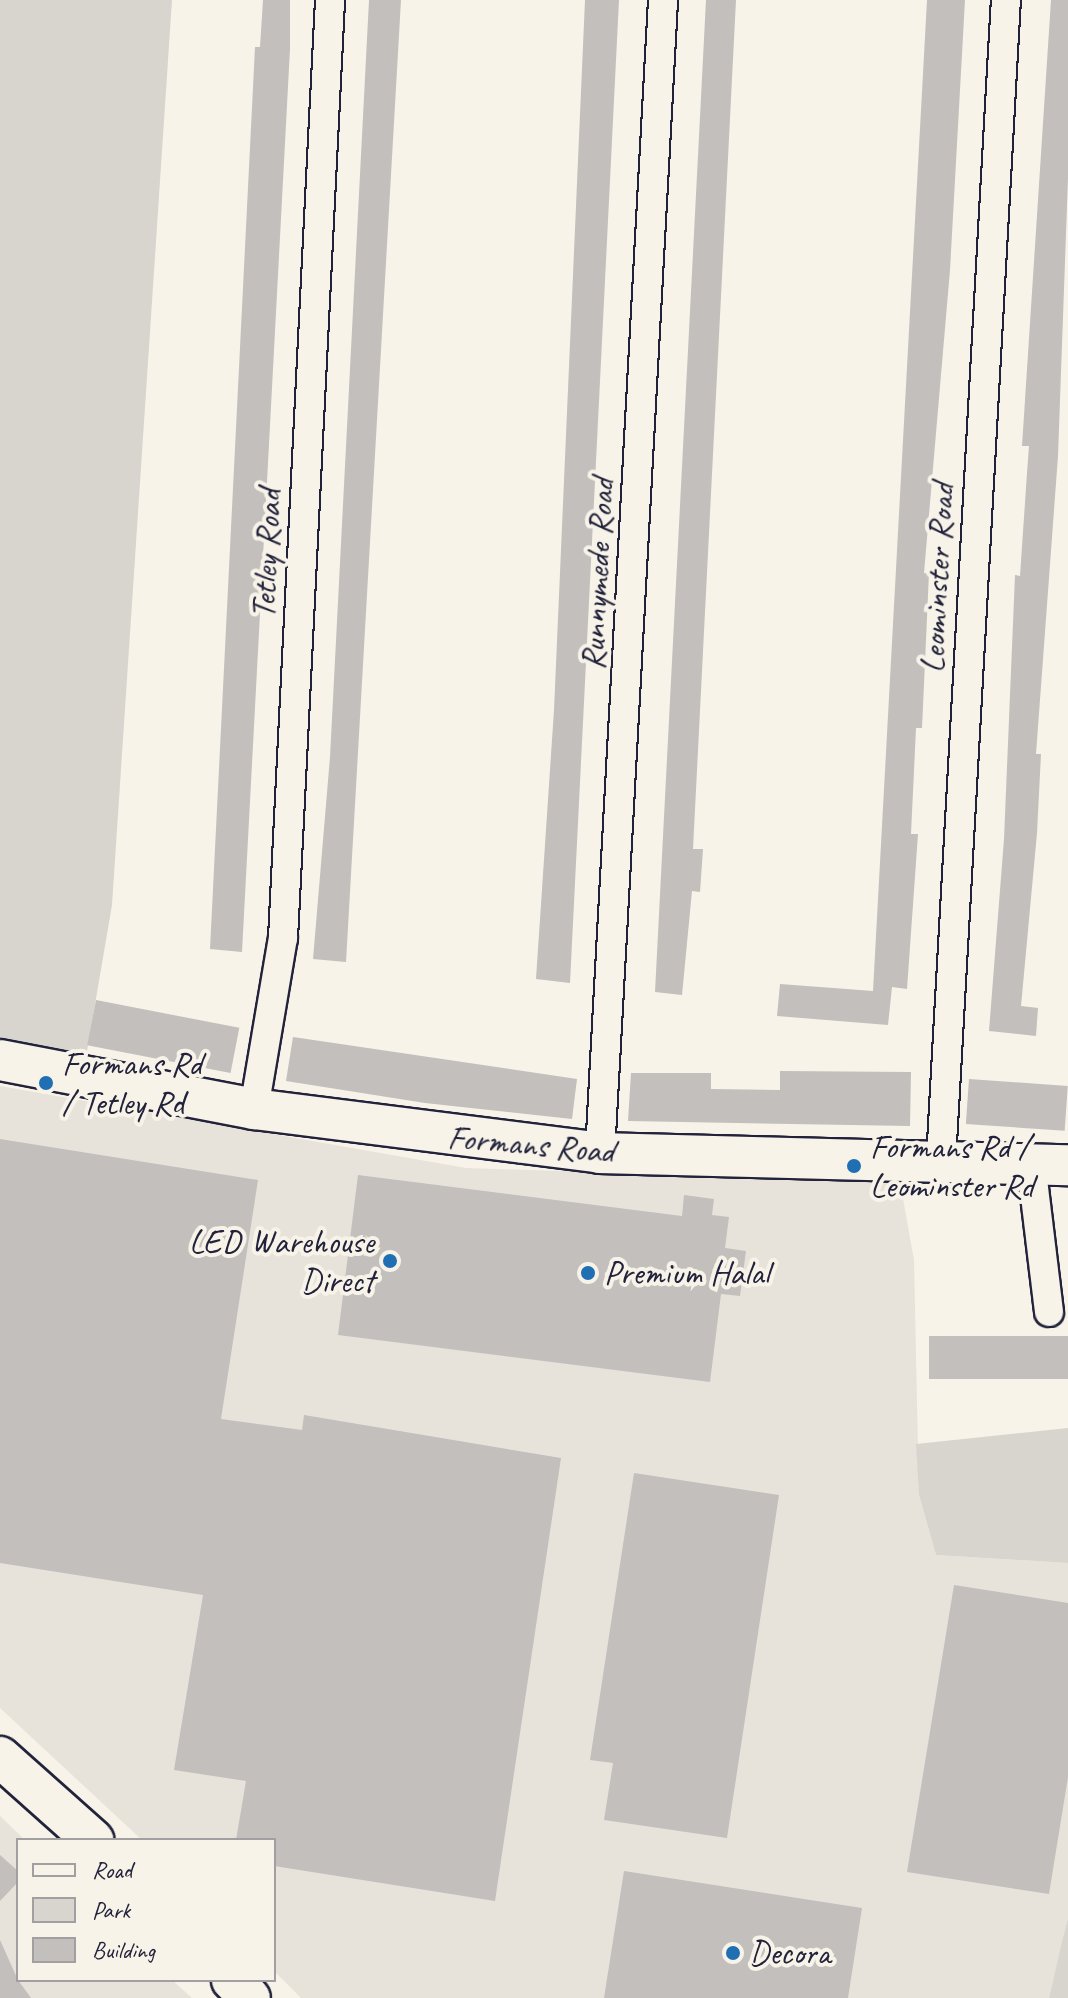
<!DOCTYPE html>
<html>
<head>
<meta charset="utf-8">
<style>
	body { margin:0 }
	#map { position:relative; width:1068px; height:1998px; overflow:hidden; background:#f7f3e8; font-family:Caveat,sans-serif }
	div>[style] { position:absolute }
	.built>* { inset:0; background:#e7e3db }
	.green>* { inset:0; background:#d8d5cf }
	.building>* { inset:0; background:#c2bfbd; transform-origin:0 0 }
	.roads { filter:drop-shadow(2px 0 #22223b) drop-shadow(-2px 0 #22223b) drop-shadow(0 2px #22223b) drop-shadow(0 -2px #22223b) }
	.street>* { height:28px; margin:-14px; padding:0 14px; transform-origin:14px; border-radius:14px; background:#f7f3e8 }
	.secondary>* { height:40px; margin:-20px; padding:0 20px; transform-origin:20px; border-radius:20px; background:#f7f3e8 }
	.dots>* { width:22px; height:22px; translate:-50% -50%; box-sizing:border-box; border:4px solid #f7f3e8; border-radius:50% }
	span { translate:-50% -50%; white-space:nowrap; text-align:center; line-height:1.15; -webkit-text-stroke:8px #f7f3e8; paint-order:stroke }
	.street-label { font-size:34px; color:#22223b }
	.poi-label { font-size:34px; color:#22223b }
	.left { translate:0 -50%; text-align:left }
	.right { translate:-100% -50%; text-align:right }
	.legend { position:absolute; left:16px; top:1838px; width:260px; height:144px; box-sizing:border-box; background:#f7f3e8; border:2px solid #a29fa3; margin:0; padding:10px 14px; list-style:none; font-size:24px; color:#22223b }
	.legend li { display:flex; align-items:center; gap:16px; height:40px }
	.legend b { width:40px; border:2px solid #a29fa3 }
</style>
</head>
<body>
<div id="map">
	<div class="built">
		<i style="clip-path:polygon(0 1086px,466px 1168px,900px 1182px,914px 1260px,919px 1495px,936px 1555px,1068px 1563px,1068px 1918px,1049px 1998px,301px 1998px,274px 1971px,274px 1840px,142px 1840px,0 1708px)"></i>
		<i style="clip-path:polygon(0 1816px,25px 1840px,18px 1840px,18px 1980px,172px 1980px,192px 1998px,0 1998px)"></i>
	</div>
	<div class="green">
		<i style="clip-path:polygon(0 0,172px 0,112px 905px,86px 1057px,0 1042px)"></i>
		<i style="clip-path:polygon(1068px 1428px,1068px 1563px,936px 1555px,919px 1495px,916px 1444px)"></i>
		<i style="clip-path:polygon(1068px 1918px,1068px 1998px,1049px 1998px,1061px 1946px)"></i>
	</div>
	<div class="building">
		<i style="clip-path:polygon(263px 0,290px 0,290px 49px,242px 952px,210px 949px,255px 47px,260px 47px)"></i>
		<i style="clip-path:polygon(369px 0,401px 0,346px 962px,313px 959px,330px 757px)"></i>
		<i style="clip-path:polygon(585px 0,619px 0,570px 983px,536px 979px,554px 710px)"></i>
		<i style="clip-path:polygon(706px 0,736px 0,693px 849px,703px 849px,700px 892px,692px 891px,682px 995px,655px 992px)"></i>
		<i style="clip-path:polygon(927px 0,965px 0,950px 270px,924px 573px,929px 573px,922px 728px,916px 728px,911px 834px,918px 834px,907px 989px,892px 987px,888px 1025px,777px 1016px,780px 984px,873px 991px)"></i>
		<i style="clip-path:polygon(1051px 0,1068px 0,1068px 178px,1058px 456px,1036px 754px,1041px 754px,1037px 833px,1021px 1006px,1038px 1008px,1036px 1036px,989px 1031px,1004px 839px,1015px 575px,1020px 576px,1027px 473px,1029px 446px,1022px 446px)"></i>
		<i style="left:96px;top:1000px;width:146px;height:46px;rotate:11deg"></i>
		<i style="clip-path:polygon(293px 1037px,577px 1079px,572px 1119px,425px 1103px,286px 1081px)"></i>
		<i style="clip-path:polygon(780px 1071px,911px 1072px,910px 1126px,628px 1121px,631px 1073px,711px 1073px,711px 1089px,780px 1090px)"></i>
		<i style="left:969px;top:1079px;width:99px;height:45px;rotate:4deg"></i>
		<i style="clip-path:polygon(0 1139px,258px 1180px,221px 1419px,302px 1430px,304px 1415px,561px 1458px,495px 1901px,274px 1866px,274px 1840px,236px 1840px,246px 1781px,174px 1770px,203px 1595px,0 1563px)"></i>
		<i style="clip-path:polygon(358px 1175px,682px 1216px,684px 1195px,714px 1199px,712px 1215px,729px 1217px,725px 1248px,746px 1251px,740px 1296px,721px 1294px,710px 1382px,338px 1335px)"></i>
		<i style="left:1068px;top:1336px;width:43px;height:139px;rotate:90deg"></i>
		<i style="clip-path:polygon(634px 1473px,779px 1495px,727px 1838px,604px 1820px,613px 1763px,590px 1760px)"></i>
		<i style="clip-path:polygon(954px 1585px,1068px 1603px,1068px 1777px,1049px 1894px,907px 1872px)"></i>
		<i style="clip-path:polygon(0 1855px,18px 1871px,18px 1882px,0 1901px)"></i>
		<i style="clip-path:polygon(624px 1871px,862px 1908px,848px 1998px,604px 1998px)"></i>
		<i style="clip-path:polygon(0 1940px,18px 1980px,31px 1998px,0 1998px)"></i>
	</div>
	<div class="roads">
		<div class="street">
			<i style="left:254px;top:1109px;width:173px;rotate:-80.4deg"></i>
			<i style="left:283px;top:938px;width:939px;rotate:-87.13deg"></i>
			<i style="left:600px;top:1153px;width:1155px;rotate:-86.87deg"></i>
			<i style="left:941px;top:1161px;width:1163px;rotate:-86.8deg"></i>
			<i style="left:1031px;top:1163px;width:150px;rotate:83.1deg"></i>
		</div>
		<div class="secondary">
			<i style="left:0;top:1060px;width:259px;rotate:10.9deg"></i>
			<i style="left:254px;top:1109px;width:349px;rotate:7.2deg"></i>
			<i style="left:600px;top:1153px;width:468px;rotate:1.5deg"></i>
			<i style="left:0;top:1757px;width:125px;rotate:41.7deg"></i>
			<i style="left:232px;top:1980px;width:25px;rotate:45deg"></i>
		</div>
	</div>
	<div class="dots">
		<i style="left:46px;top:1083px;background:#1f6fb2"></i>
		<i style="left:854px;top:1166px;background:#1f6fb2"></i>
		<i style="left:390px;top:1261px;background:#1f6fb2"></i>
		<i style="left:588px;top:1273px;background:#1f6fb2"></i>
		<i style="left:733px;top:1953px;background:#1f6fb2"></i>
	</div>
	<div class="street-label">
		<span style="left:266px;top:554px;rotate:-87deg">Tetley Road</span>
		<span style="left:597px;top:574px;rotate:-87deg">Runnymede Road</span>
		<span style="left:937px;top:578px;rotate:-87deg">Leominster Road</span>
		<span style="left:531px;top:1144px;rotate:5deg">Formans Road</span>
	</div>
	<div class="poi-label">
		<span class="left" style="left:62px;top:1083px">Formans Rd<br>/ Tetley Rd</span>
		<span class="left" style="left:870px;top:1166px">Formans Rd /<br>Leominster Rd</span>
		<span class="right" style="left:374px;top:1261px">LED Warehouse<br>Direct</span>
		<span class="left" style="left:604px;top:1273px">Premium Halal</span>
		<span class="left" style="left:749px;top:1953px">Decora</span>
	</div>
	<ul class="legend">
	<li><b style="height:10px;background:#f7f3e8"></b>Road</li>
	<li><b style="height:22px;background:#d8d5cf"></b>Park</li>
	<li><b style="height:22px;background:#c2bfbd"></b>Building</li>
	</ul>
</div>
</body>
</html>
